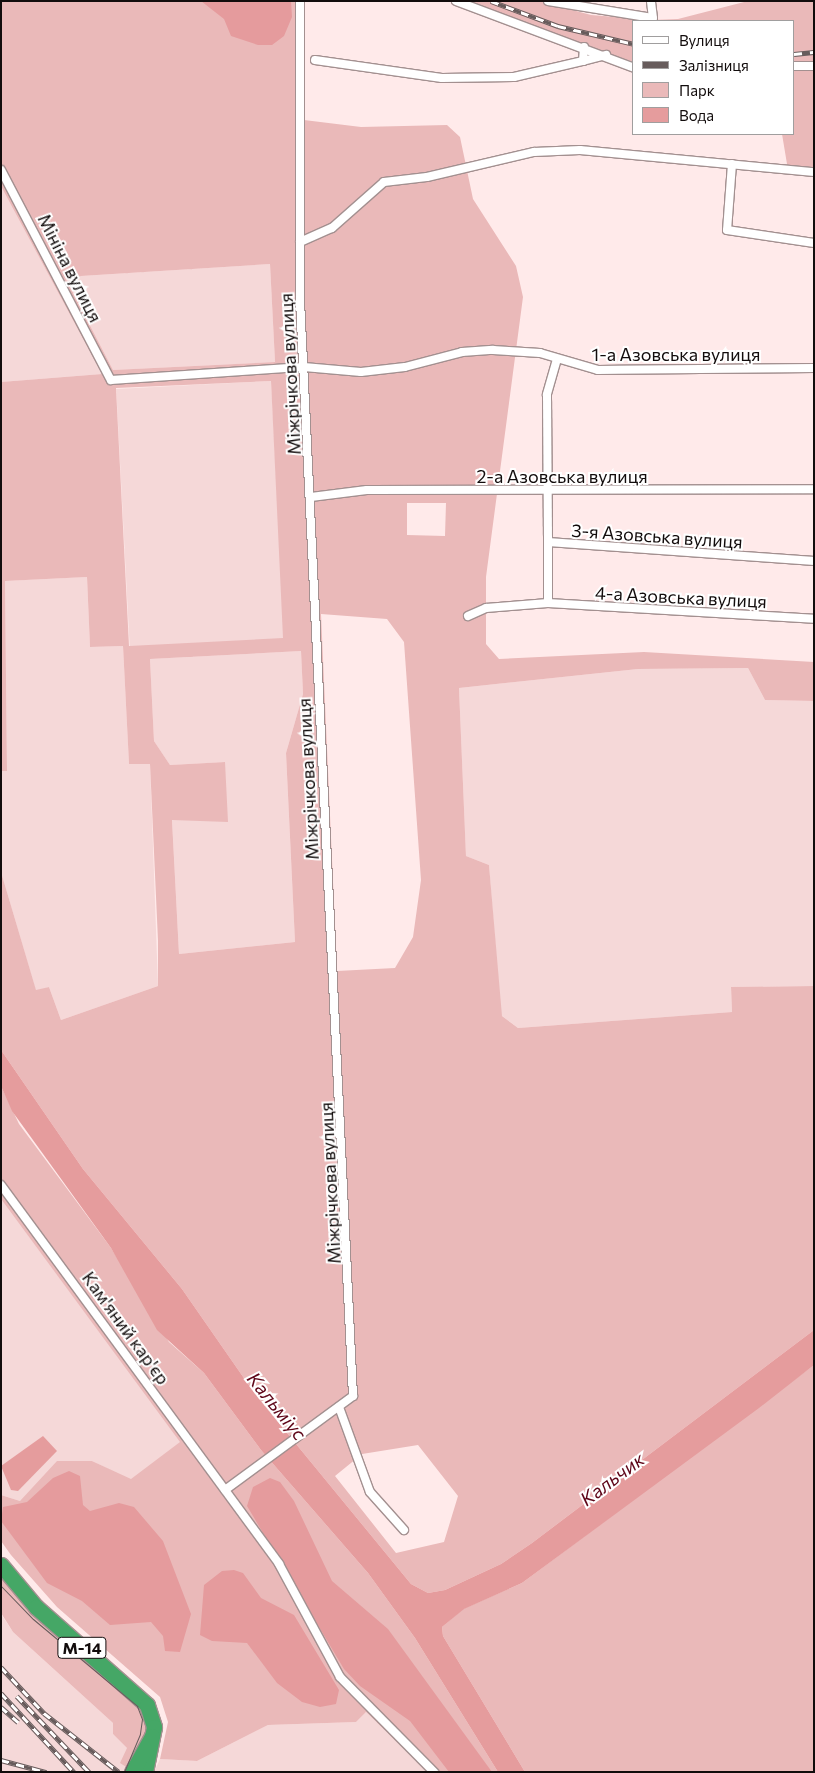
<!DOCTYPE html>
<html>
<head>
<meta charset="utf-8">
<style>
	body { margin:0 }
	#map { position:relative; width:815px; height:1773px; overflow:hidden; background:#ffeaea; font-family:Commissioner,sans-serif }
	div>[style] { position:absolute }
	.built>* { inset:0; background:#f5d8d8; transform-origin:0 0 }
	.green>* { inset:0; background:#eab9b9 }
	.forest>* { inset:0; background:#e59b9d }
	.water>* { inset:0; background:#e59c9d }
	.roads { filter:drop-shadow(1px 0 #a39090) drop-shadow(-1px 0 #a39090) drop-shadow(0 1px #a39090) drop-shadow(0 -1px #a39090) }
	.street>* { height:8px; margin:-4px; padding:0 4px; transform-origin:4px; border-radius:4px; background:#fff }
	.highway>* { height:15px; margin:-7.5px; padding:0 7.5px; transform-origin:7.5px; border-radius:7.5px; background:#45a766 }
	.tram>* { height:1px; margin:-0.5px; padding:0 0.5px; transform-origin:0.5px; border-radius:0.5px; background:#675c5c }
	.rail>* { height:4.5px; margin-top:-2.25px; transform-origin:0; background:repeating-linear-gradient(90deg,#fff 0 8px,#675c5c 0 16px); box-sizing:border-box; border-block:1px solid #675c5c }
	span { translate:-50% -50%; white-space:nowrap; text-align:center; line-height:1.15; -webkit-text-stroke:4px #fff; paint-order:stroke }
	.shield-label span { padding:1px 4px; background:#fff; border:1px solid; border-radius:4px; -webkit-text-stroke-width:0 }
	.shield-label { font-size:16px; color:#120c0c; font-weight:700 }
	.street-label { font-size:18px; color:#120c0c }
	.water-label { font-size:19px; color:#5e0518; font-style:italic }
	.frame { position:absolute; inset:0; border:2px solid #120c0c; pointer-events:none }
	.legend { position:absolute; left:632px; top:20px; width:162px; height:115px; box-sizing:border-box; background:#fff; border:1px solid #a09e9e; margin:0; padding:6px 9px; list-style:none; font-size:15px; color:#120c0c }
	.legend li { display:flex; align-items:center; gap:10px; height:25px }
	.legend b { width:25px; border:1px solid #a09e9e }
</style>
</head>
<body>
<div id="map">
	<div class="built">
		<i style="clip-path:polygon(1px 186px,6px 189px,102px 374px,1px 382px)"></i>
		<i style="clip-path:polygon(270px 264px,275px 362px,113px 370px,65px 277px)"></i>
		<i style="left:271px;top:381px;width:258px;height:155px;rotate:87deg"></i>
		<i style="clip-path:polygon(87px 577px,90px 647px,123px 646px,129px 764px,150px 763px,158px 986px,61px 1020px,49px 987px,36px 991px,1px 872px,1px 771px,7px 770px,5px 581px)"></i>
		<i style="clip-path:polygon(301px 651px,303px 694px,286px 753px,295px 942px,179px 954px,172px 819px,225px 762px,170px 765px,154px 741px,150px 659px)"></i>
		<i style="clip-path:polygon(748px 668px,765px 700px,814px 701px,814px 986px,731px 987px,732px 1012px,518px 1028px,501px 1015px,489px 865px,466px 856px,459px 688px,638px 669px)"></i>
		<i style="clip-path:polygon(1px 1199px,181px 1442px,131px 1480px,92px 1461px,20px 1501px,1px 1495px)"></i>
		<i style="clip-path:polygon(1px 1614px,13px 1632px,113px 1723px,113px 1734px,127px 1748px,133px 1772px,1px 1772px)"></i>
		<i style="clip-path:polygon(366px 1712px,428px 1772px,154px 1772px,160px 1759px,197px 1761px,268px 1725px,356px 1722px)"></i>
	</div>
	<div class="green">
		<i style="clip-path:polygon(evenodd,1px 1px,303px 1px,304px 120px,361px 127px,447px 125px,460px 137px,473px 199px,516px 266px,523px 297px,486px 577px,486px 644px,499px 659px,644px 652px,814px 662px,814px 701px,765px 700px,748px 668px,638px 669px,459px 688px,466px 856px,489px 865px,502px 1016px,518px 1028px,732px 1012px,731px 987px,814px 986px,814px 1330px,532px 1543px,501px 1564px,445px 1590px,428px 1593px,411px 1584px,255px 1394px,182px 1289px,83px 1169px,1px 1050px,1px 872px,36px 990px,49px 987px,61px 1020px,158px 986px,158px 941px,150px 764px,129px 764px,123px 646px,90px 647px,87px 577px,5px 581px,7px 771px,1px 771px,1px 382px,102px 374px,1px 186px,1px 1px,270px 264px,275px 362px,113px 370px,65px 277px,270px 264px,1px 1px,271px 381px,283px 638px,129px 646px,116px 388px,271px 381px,1px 1px,407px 503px,446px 503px,445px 536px,407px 535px,407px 503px,1px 1px,321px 614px,387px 619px,404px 642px,421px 880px,413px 937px,395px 968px,337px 971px,321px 614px,1px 1px,301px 651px,303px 694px,286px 753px,295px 942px,179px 954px,172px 820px,228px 822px,225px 762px,170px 765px,154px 741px,150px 659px,301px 651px,1px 1px,418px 1445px,458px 1496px,444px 1542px,396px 1553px,335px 1476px,362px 1454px,418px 1445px)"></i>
		<i style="clip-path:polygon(455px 1px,539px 1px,591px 15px,652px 20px,678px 19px,748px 1px,814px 1px,814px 171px,788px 170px,782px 134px,794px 134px,794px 21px,634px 21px,634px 62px,499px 22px)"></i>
		<i style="clip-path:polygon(1px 1086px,19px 1124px,111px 1248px,169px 1342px,204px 1373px,261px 1450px,368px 1573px,415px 1638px,498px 1772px,428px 1772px,366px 1712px,356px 1722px,268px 1725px,197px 1761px,160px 1759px,168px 1722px,160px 1697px,57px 1607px,11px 1555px,1px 1541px,1px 1495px,20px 1501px,57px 1461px,92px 1461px,131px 1479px,180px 1442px,1px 1199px)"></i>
		<i style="clip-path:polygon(814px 1365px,814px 1772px,525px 1772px,443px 1636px,442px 1627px,463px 1609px,522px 1583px)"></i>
		<i style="clip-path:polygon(1px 1572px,135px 1695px,149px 1723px,131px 1770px,120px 1763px,127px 1748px,113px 1734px,113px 1723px,13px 1632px,1px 1613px)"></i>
	</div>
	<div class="forest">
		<i style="clip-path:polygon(201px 1px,291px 1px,292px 17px,284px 36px,272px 45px,258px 45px,231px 36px,224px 19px)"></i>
		<i style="clip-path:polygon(69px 1471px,80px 1476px,83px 1505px,90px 1511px,119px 1503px,134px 1507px,163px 1541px,191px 1614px,180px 1652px,165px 1651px,163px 1636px,151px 1622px,110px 1625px,82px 1601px,47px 1583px,1px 1521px,3px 1507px,27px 1502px,53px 1478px)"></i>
		<i style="clip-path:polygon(270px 1478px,280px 1482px,294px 1501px,332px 1581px,388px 1629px,492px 1772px,449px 1772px,410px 1721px,360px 1686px,344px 1669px,247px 1506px,253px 1487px)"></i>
		<i style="clip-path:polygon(234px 1570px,243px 1573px,261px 1598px,294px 1615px,339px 1690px,336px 1704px,320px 1707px,302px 1702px,277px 1683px,247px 1643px,212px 1641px,200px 1635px,204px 1585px,222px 1571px)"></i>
	</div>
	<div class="water">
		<i style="clip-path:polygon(1px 1050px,83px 1169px,182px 1289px,255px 1394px,411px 1584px,428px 1593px,445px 1590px,501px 1564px,532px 1543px,814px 1330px,814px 1365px,759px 1408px,522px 1583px,464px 1609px,442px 1627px,443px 1636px,525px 1772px,498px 1772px,415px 1638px,368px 1573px,261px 1450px,204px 1373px,157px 1330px,111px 1248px,12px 1111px,1px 1086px)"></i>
		<i style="clip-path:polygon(43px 1436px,57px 1451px,18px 1491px,11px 1490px,1px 1466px)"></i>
	</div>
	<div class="roads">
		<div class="street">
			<i style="left:456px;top:1px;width:190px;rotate:20.6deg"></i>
			<i style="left:548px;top:1px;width:106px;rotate:9.2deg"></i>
			<i style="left:653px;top:18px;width:17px;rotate:-97deg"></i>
			<i style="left:584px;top:47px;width:14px;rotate:94deg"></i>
			<i style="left:583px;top:61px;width:24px;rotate:-15deg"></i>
			<i style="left:315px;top:60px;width:128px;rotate:8.1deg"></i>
			<i style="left:442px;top:78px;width:72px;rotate:-0.8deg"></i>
			<i style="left:514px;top:77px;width:71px;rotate:-13.1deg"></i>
			<i style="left:794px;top:66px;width:20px"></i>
			<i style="left:732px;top:164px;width:66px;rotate:94.3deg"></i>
			<i style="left:727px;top:230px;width:88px;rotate:8.5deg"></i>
			<i style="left:1px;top:170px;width:237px;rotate:62.4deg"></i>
			<i style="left:111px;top:380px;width:193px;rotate:-3.9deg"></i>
			<i style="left:304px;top:367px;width:57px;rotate:5deg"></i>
			<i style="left:361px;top:372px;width:44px;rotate:-6.5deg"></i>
			<i style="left:405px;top:367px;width:59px;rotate:-14.7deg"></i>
			<i style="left:462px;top:352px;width:31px;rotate:-4deg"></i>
			<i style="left:493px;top:350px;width:47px;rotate:3.7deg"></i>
			<i style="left:540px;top:353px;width:60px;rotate:16.3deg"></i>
			<i style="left:598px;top:370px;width:216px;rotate:-0.5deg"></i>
			<i style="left:300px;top:242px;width:35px;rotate:-24deg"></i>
			<i style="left:332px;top:228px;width:69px;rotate:-41.5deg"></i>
			<i style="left:384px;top:182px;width:43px;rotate:-6.6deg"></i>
			<i style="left:427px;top:177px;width:110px;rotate:-13.2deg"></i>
			<i style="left:534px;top:152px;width:46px;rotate:-2.5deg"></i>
			<i style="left:580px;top:150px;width:235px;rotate:5.4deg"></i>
			<i style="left:557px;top:359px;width:37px;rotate:106deg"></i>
			<i style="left:547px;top:395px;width:147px;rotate:89.6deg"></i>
			<i style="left:548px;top:542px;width:267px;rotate:4.1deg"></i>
			<i style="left:311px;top:497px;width:56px;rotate:-7.1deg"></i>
			<i style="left:367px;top:490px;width:447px;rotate:-0.1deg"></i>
			<i style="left:548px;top:603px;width:266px;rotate:3.4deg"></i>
			<i style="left:468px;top:616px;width:20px;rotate:-24deg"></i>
			<i style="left:486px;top:608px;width:62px;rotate:-4.6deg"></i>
			<i style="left:548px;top:603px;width:61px;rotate:-90deg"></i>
			<i style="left:1px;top:1185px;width:470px;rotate:53.7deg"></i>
			<i style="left:279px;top:1564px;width:128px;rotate:61.6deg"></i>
			<i style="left:340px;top:1677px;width:134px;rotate:45.3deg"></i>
			<i style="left:339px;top:1407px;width:90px;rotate:70deg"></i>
			<i style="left:370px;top:1492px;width:51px;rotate:48.2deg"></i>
			<i style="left:225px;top:1490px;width:159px;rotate:-36.3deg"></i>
			<i style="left:353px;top:1396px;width:1095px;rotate:-92.77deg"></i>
			<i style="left:300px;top:302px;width:301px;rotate:-90deg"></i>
		</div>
		<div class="highway">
			<i style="left:1px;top:1565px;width:55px;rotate:50.2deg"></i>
			<i style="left:36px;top:1607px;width:148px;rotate:41.4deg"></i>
			<i style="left:147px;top:1705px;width:23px;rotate:72deg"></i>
			<i style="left:154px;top:1727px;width:46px;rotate:101.3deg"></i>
			<i style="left:132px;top:1772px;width:41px;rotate:-60.9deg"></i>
		</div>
	</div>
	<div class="tram">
		<i style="left:1px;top:1586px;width:46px;rotate:45.9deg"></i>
		<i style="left:33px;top:1619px;width:136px;rotate:39.9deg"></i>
		<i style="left:137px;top:1706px;width:14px;rotate:69deg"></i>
		<i style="left:142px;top:1719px;width:15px;rotate:98deg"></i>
		<i style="left:140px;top:1734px;width:41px;rotate:112.8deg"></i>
	</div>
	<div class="rail">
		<i style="left:491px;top:1px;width:72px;rotate:20.5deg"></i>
		<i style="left:558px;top:26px;width:78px;rotate:13.3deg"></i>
		<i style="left:794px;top:54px;width:20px;rotate:-6deg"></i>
		<i style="left:1px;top:1667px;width:63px;rotate:46.9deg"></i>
		<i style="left:44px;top:1713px;width:95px;rotate:38.2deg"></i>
		<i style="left:1px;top:1693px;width:108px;rotate:47.3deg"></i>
		<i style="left:17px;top:1696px;width:105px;rotate:46.5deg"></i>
		<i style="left:1px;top:1707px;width:23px;rotate:41deg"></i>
		<i style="left:1px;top:1760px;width:47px;rotate:14.9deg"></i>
	</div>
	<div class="shield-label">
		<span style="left:82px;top:1648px">М-14</span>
	</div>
	<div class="street-label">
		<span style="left:70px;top:268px;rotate:63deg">Мініна вулиця</span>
		<span style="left:676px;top:354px">1-а Азовська вулиця</span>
		<span style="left:290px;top:374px;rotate:-93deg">Міжрічкова вулиця</span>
		<span style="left:562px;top:476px">2-а Азовська вулиця</span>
		<span style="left:657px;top:536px;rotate:4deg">3-я Азовська вулиця</span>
		<span style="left:681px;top:597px;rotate:3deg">4-а Азовська вулиця</span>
		<span style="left:308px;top:779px;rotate:-93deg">Міжрічкова вулиця</span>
		<span style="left:330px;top:1183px;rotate:-93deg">Міжрічкова вулиця</span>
		<span style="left:126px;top:1328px;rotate:54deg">Кам'яний кар'єр</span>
	</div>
	<div class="water-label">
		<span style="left:277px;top:1406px;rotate:51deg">Кальміус</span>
		<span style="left:612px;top:1479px;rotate:-37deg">Кальчик</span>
	</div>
	<div class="frame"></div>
	<ul class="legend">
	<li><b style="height:6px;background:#fff"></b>Вулиця</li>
	<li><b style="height:6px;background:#675c5c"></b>Залізниця</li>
	<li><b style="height:14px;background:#eab9b9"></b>Парк</li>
	<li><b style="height:14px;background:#e59c9d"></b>Вода</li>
	</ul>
</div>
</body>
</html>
